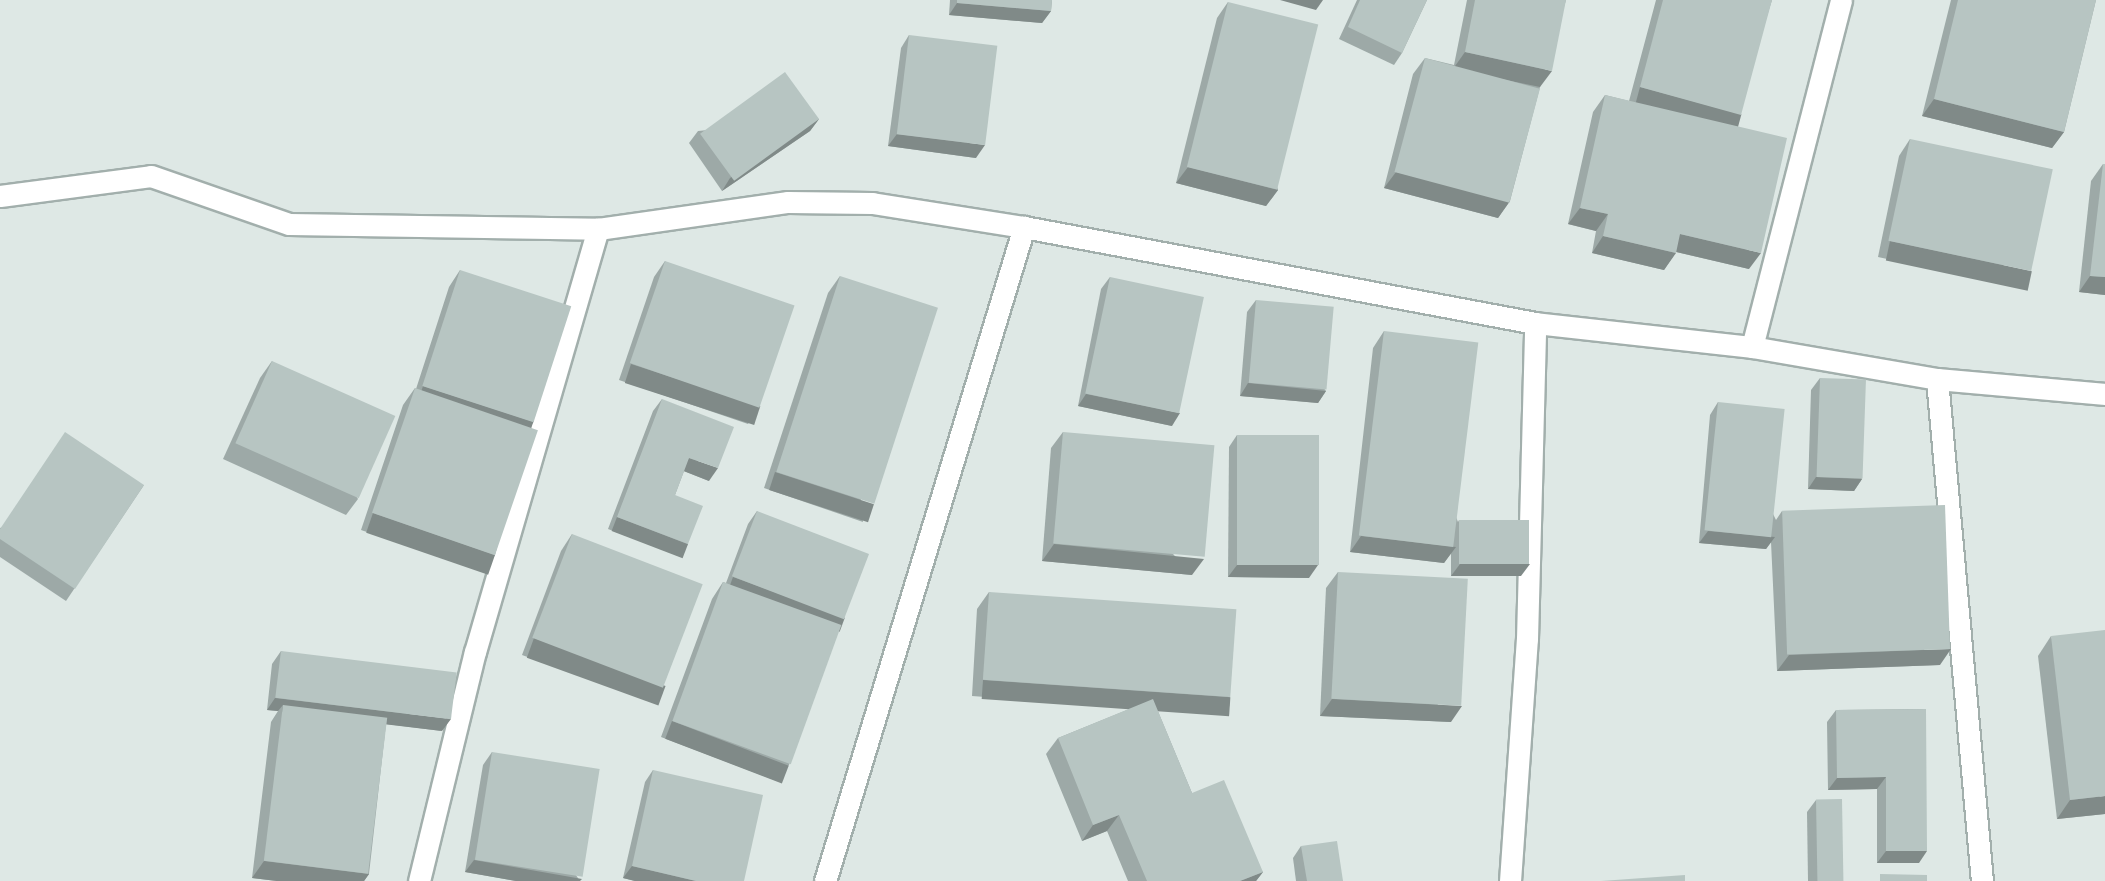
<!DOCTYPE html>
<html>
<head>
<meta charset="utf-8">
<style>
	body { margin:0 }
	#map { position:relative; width:2105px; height:881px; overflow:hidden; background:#dee8e5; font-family:Ubuntu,sans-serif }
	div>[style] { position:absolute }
	.roads { filter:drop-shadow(2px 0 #a2afac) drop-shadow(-2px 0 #a2afac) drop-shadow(0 2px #a2afac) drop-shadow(0 -2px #a2afac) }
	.minor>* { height:21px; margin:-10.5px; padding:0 10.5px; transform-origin:10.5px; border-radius:10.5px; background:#fff }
	.wall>* { inset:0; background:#9da9a7 }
	.shaded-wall>* { inset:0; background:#808a88; transform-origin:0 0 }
	.building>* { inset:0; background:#b7c5c2; transform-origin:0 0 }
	span { translate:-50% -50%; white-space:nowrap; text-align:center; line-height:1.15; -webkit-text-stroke:7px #eef5f3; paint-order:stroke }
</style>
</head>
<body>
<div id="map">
	<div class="roads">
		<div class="minor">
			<i style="left:0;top:196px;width:152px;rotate:-7.5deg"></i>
			<i style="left:151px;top:176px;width:146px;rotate:19.2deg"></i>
			<i style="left:289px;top:224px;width:309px;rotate:0.9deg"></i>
			<i style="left:598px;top:229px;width:192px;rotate:-8.1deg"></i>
			<i style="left:788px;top:202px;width:84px;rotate:0.7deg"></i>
			<i style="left:872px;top:203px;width:154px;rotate:9deg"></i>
			<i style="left:1752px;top:347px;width:358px;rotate:-75.6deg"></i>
			<i style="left:1937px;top:379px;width:504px;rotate:84.88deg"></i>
			<i style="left:419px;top:881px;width:236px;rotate:-76.3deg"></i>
			<i style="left:475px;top:652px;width:441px;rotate:-73.8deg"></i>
			<i style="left:825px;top:881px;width:684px;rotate:-73.08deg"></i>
			<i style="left:1024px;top:227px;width:520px;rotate:10.64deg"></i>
			<i style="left:1535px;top:323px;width:218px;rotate:6.3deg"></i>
			<i style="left:1752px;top:347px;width:188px;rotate:9.8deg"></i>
			<i style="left:1937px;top:379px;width:169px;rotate:5.1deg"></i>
			<i style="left:1510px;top:881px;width:243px;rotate:-86deg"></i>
			<i style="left:1527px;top:639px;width:316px;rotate:-88.5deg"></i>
		</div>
	</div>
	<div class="wall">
		<i style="clip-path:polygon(950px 0,1052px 0,1051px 11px,1042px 23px,949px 15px)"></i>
		<i style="clip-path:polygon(1357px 0,1427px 0,1402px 53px,1394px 65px,1339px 39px)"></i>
		<i style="clip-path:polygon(1467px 0,1566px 0,1540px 87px,1510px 201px,1498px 218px,1384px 188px,1413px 74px,1425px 58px,1454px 65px)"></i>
		<i style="clip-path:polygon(1656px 0,1772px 0,1733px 126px,1749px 269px,1676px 252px,1664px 270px,1592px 253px,1596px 231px,1568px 224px,1593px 112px,1605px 95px,1629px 101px)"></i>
		<i style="clip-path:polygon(1951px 0,2096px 0,2064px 132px,2052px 148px,1922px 116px)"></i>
		<i style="clip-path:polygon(1228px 2px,1278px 190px,1266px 206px,1176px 183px,1217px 18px)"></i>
		<i style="clip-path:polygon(909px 35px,976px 158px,888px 146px,901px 48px)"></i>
		<i style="clip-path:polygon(819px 119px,810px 131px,722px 191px,689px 143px,698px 131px)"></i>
		<i style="clip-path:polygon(1910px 139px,2020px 288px,1878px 257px,1899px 156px)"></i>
		<i style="clip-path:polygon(2103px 164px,2105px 295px,2079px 292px,2091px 181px)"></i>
		<i style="clip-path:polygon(665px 261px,760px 407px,748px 424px,619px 380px,654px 277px)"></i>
		<i style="clip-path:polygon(460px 270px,534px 421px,530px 428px,495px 555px,484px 572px,361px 530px,403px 405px,415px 388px,416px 389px,449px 287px)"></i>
		<i style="clip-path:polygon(840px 276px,863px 522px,764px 488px,828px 293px)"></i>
		<i style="clip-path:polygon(1110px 277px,1172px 426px,1078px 406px,1101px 289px)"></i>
		<i style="clip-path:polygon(1256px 300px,1326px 391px,1318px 403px,1240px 396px,1247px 312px)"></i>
		<i style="clip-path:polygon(1384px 331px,1458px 522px,1459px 520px,1521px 576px,1451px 576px,1451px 553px,1444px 563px,1350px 552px,1373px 348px)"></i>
		<i style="clip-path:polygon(272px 361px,358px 499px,346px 515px,223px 459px,260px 378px)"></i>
		<i style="clip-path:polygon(1820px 378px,1862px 479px,1854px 491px,1808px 489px,1811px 390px)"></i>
		<i style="clip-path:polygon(662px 399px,709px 481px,684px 471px,675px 495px,688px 544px,680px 556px,608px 529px,653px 411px)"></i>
		<i style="clip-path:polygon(1718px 402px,1776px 520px,1782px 511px,1940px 665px,1777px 671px,1771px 542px,1766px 549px,1699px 543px,1710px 415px)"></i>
		<i style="clip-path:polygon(1063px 432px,1192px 575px,1042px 561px,1051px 448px)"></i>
		<i style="clip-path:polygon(1237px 435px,1309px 578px,1228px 577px,1229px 447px)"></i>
		<i style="clip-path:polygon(144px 485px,66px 601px,0 557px,0 528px)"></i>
		<i style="clip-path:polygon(757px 511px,840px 625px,789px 765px,777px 781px,661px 737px,712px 599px,723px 582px,726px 583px,748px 524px)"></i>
		<i style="clip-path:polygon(572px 534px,654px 703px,522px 655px,561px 551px)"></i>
		<i style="clip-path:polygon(1338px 572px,1451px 722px,1320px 716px,1326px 588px)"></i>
		<i style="clip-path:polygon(989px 592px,1230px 697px,1218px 714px,1157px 709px,1192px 793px,1263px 872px,1256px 881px,1128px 881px,1107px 831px,1082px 841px,1046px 754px,1058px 738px,1132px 708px,972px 696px,977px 609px)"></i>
		<i style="clip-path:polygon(2051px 636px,2105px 814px,2057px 819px,2038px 656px)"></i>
		<i style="clip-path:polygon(281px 651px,442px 731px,386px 724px,369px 874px,364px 881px,277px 881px,252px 878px,271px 722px,278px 711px,267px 710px,272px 664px)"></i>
		<i style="clip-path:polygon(1926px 709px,1919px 863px,1877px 863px,1877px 789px,1828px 790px,1827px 722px,1836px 710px)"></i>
		<i style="clip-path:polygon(492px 752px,580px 881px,516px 881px,465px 872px,483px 765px)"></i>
		<i style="clip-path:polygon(653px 770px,744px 881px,635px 881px,623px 878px,645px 782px)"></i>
		<i style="clip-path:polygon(1816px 800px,1843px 881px,1808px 881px,1807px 812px)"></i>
		<i style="clip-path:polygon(1301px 846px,1343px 881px,1296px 881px,1293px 858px)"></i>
	</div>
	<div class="shaded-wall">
		<i style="clip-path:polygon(1280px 0,1323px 0,1316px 10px)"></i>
		<i style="clip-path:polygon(957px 3px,1051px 11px,1042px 23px,949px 15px)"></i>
		<i style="clip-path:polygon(1465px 52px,1552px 71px,1540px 87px,1453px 69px)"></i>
		<i style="left:1640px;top:87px;width:105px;height:20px;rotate:15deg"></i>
		<i style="clip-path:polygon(1934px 99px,2064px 132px,2052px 148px,1922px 116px)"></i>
		<i style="clip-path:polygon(819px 119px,810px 131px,722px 191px,730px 178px)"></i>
		<i style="clip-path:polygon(897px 134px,985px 145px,976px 158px,888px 146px)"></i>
		<i style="clip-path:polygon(1188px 167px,1278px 190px,1266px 206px,1176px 183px)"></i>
		<i style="clip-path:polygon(1396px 172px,1510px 201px,1498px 218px,1384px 188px)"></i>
		<i style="clip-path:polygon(1580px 208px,1608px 214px,1596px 231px,1568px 224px)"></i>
		<i style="clip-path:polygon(1680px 234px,1761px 253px,1749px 269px,1668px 250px)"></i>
		<i style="clip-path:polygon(1603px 236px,1676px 253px,1664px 270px,1592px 253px)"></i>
		<i style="left:1890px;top:241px;width:145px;height:20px;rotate:12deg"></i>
		<i style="clip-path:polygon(2090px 276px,2105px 277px,2105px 295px,2079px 292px)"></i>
		<i style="left:631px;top:364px;width:136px;height:20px;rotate:18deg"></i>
		<i style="clip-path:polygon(1248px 383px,1326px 391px,1318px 403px,1240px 396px)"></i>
		<i style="left:423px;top:386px;width:116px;height:20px;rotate:18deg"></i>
		<i style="clip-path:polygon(1086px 394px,1180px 413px,1172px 426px,1078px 406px)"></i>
		<i style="clip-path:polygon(689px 458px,718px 468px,709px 481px,681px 470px)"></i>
		<i style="left:775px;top:472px;width:104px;height:19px;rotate:18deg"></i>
		<i style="clip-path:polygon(1816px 477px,1862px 479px,1854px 491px,1808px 489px)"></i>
		<i style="left:373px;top:513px;width:129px;height:21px;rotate:19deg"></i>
		<i style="left:617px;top:517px;width:76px;height:15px;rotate:21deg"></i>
		<i style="clip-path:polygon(1708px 531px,1775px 537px,1766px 549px,1699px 543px)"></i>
		<i style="clip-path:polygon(1361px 536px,1456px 547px,1444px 563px,1350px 552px)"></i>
		<i style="clip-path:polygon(1054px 544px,1204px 559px,1192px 575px,1042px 561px)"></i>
		<i style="clip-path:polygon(1460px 564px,1530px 564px,1521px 576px,1451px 576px)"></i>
		<i style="clip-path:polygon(1237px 565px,1318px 565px,1309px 578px,1228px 577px)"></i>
		<i style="left:733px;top:577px;width:119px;height:15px;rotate:20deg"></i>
		<i style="left:534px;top:638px;width:140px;height:21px;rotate:20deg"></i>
		<i style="clip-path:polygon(1951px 649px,1940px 665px,1777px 671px,1789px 655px)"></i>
		<i style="left:983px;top:680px;width:248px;height:19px;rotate:4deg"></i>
		<i style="clip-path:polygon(275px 698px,451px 719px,442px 731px,282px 712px,283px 705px,278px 711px,267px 710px)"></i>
		<i style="clip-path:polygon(1332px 699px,1462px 706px,1451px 722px,1320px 716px)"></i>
		<i style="left:672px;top:721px;width:125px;height:19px;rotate:21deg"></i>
		<i style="clip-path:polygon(1886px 777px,1877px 789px,1828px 790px,1837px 778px)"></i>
		<i style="clip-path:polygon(2105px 796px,2105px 814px,2057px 819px,2070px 800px)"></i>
		<i style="clip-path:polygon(1119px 815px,1107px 831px,1082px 841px,1093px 825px)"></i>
		<i style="clip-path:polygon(1886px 851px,1927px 851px,1919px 863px,1877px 863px)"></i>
		<i style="clip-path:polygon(474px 860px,582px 879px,580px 881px,516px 881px,465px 872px)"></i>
		<i style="clip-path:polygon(264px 861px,369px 874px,364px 881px,277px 881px,252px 878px)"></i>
		<i style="clip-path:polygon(632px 866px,696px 881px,635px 881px,623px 878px)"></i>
		<i style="clip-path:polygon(1263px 872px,1256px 881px,1240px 881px)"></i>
	</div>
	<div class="building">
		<i style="clip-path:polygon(957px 0,1052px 0,1051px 11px,957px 3px)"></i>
		<i style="clip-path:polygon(1360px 0,1427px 0,1402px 53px,1348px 27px)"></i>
		<i style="clip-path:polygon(1475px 0,1566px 0,1552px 71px,1465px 52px)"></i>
		<i style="clip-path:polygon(1663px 0,1772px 0,1741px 115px,1640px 87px)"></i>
		<i style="clip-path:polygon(1958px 0,2096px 0,2064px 132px,1934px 99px)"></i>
		<i style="left:1228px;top:2px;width:93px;height:170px;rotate:14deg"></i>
		<i style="left:909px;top:35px;width:89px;height:100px;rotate:7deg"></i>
		<i style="left:1425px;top:58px;width:119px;height:118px;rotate:15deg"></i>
		<i style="left:785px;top:72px;width:58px;height:105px;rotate:54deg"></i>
		<i style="clip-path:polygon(1605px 95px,1787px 138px,1761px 253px,1680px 234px,1676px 253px,1603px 236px,1608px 214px,1580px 208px)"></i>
		<i style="left:1910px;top:139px;width:146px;height:104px;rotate:12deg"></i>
		<i style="clip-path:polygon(2103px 164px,2105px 164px,2105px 277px,2090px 276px)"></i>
		<i style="left:665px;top:261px;width:137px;height:108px;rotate:19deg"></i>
		<i style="left:460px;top:270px;width:117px;height:122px;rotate:18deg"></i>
		<i style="left:840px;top:276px;width:103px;height:206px;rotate:18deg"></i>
		<i style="left:1110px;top:277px;width:96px;height:119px;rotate:12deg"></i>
		<i style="left:1256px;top:300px;width:78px;height:83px;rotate:5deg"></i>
		<i style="left:1384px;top:331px;width:95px;height:206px;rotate:7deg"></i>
		<i style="left:272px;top:361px;width:135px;height:90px;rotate:24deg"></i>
		<i style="left:1820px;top:378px;width:46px;height:99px;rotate:2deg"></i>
		<i style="left:415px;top:388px;width:130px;height:132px;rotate:19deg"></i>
		<i style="clip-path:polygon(662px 399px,734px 427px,718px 468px,689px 458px,675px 495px,703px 506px,688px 544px,617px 517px)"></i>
		<i style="left:1718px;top:402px;width:67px;height:129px;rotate:6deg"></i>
		<i style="clip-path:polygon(65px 432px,144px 485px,75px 589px,0 539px,0 529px)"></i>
		<i style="left:1063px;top:432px;width:152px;height:112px;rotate:5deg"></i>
		<i style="left:1237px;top:435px;width:82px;height:130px"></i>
		<i style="left:1945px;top:505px;width:144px;height:163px;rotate:88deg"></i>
		<i style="left:757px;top:511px;width:120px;height:70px;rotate:21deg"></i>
		<i style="left:1459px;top:520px;width:70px;height:44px"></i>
		<i style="left:572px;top:534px;width:140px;height:111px;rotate:21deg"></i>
		<i style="left:1338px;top:572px;width:130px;height:127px;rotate:3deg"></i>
		<i style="left:723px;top:582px;width:126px;height:148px;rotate:20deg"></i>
		<i style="left:989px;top:592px;width:248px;height:88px;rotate:4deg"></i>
		<i style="clip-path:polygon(2105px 630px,2105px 796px,2070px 800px,2051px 636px)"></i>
		<i style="left:281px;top:651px;width:177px;height:47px;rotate:7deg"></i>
		<i style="clip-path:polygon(1153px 699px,1192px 793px,1224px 780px,1263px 872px,1240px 881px,1147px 881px,1119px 815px,1093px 825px,1058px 738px)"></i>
		<i style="left:283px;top:705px;width:105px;height:157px;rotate:7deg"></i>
		<i style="clip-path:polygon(1926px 709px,1927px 851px,1886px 851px,1886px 777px,1837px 778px,1836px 710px)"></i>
		<i style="left:492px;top:752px;width:109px;height:109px;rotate:9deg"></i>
		<i style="clip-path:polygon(653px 770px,763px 795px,744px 881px,696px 881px,632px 866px)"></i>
		<i style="left:1842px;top:799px;width:82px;height:26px;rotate:89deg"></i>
		<i style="clip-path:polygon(1337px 841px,1343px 881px,1307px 881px,1301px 846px)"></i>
		<i style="clip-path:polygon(1880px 874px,1927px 875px,1927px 881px,1880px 881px)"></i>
		<i style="clip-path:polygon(1685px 875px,1685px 881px,1601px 881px)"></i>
	</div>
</div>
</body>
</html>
